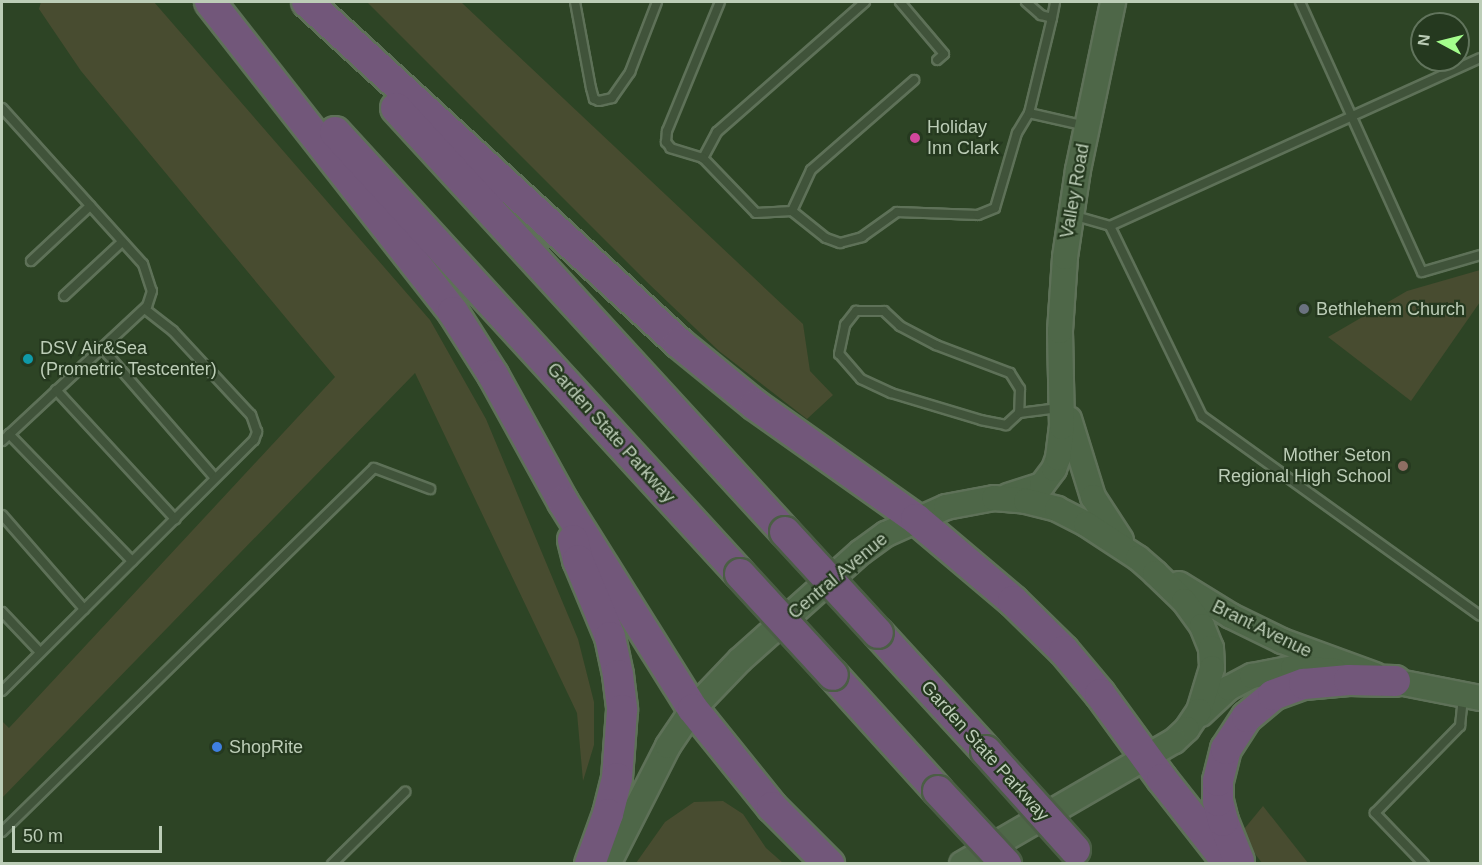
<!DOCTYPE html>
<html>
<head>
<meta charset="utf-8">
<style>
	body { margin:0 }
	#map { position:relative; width:1482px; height:865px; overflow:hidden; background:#2d4425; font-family:Helvetica,sans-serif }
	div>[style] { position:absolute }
	.green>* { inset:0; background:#484c30 }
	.roads { filter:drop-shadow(2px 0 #5e7158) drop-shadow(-2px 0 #5e7158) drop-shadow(0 2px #5e7158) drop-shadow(0 -2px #5e7158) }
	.lane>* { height:8px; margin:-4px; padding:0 4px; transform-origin:4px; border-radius:4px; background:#40533a }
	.secondary>* { height:24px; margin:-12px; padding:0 12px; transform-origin:12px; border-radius:12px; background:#4e6748 }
	.highway>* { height:30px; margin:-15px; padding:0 15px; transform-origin:15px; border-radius:15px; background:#72577a }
	.bridges { filter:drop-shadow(2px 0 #4b5e45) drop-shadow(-2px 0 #4b5e45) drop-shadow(0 2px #4b5e45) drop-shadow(0 -2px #4b5e45) }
	.highway-bridge>* { height:30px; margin:-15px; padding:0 15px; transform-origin:15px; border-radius:15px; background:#72577a }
	.dots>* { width:16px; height:16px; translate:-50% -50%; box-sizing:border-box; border:3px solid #25391f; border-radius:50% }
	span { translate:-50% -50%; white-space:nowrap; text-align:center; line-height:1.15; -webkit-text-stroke:4.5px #25391f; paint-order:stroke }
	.poi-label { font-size:18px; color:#bccdb7 }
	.left { translate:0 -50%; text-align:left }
	.right { translate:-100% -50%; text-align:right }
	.street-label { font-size:18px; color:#bccdb7 }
	.frame { position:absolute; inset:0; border:3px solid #bccdb7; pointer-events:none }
	.north { position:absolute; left:1410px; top:12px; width:60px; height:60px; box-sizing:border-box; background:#25391f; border:2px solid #61745c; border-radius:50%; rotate:277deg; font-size:16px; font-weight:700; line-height:24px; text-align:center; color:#bccdb7 }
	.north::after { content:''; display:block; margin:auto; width:21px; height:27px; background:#a4fd8c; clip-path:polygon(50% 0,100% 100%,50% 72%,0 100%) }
	.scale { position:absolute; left:12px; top:826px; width:150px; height:27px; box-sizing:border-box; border:3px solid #bccdb7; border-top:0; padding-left:8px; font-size:18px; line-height:21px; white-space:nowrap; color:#bccdb7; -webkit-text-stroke:4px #25391f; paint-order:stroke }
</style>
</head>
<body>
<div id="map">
	<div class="green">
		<i style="clip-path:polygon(41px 2px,154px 2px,430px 320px,486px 419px,578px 639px,594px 702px,594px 745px,583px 781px,577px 713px,415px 373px,2px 798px,2px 721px,9px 728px,335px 377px,81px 71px,39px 9px)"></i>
		<i style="clip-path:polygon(367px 2px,461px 2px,803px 324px,810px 371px,833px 395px,807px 419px,719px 351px,649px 284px)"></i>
		<i style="clip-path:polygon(1480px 270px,1480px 302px,1411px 401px,1328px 337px,1407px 291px)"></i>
		<i style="clip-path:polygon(723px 801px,743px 814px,766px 848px,783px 863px,636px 863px,665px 822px,694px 802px)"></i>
		<i style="clip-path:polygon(1263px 806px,1308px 863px,1262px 863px,1240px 834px)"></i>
	</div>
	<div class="roads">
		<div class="lane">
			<i style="left:575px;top:2px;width:87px;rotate:79.5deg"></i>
			<i style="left:591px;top:88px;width:11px;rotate:75deg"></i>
			<i style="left:594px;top:99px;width:5px;rotate:22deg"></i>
			<i style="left:599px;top:101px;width:13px;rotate:-13deg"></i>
			<i style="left:612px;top:98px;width:32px;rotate:-55deg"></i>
			<i style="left:630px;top:72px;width:75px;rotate:-68.9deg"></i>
			<i style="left:865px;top:2px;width:197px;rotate:138.7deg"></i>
			<i style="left:717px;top:132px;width:30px;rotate:118deg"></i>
			<i style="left:703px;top:158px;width:76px;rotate:46.1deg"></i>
			<i style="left:756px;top:213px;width:36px;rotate:-3deg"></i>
			<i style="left:792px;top:211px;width:43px;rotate:38.5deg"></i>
			<i style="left:826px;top:238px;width:15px;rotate:20deg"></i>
			<i style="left:840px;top:243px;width:23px;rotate:-15deg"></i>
			<i style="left:862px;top:237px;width:43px;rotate:-35.5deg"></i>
			<i style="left:897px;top:212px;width:81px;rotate:2.1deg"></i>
			<i style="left:978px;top:215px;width:18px;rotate:-22deg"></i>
			<i style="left:995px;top:208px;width:78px;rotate:-73.7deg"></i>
			<i style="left:1017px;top:133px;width:23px;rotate:-59deg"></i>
			<i style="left:1029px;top:113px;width:58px;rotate:12.8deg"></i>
			<i style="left:900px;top:2px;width:68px;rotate:49.8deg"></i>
			<i style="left:944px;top:54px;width:9px;rotate:139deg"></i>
			<i style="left:1026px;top:2px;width:20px;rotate:41deg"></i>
			<i style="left:1041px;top:15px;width:11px;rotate:15deg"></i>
			<i style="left:1052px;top:18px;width:98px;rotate:103.6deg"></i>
			<i style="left:1300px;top:2px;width:296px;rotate:65.7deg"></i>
			<i style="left:1422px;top:272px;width:60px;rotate:-16.3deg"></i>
			<i style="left:1052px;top:18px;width:16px;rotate:-79deg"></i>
			<i style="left:2px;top:108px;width:210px;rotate:47.9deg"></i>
			<i style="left:143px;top:264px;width:28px;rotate:72deg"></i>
			<i style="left:152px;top:291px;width:16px;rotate:108deg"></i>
			<i style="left:147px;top:306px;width:198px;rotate:137deg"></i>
			<i style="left:703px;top:158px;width:34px;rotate:-163deg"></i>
			<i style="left:671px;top:148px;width:8px;rotate:-130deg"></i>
			<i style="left:666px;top:142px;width:11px;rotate:-85deg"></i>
			<i style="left:667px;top:131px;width:139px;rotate:-67.7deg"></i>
			<i style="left:792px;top:211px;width:45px;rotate:-65.1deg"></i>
			<i style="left:811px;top:170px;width:137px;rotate:-41.1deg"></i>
			<i style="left:1072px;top:215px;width:40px;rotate:16deg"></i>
			<i style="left:1110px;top:226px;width:211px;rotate:64.2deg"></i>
			<i style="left:1202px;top:416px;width:342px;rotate:35.7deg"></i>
			<i style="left:1110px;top:226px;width:406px;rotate:-24.4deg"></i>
			<i style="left:31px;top:261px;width:81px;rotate:-43deg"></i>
			<i style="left:64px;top:296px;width:79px;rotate:-43deg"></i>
			<i style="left:102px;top:348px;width:172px;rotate:49deg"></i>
			<i style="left:56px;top:390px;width:176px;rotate:47.3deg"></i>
			<i style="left:1019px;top:413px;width:18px;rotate:137deg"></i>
			<i style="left:1006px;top:425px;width:25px;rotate:-169deg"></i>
			<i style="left:981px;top:420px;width:94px;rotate:-163.3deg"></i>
			<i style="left:891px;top:393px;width:33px;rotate:-155deg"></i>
			<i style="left:861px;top:379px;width:33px;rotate:-131deg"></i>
			<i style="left:839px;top:354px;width:30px;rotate:-78deg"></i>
			<i style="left:845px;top:325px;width:18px;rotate:-52deg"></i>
			<i style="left:856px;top:311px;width:28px"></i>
			<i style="left:884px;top:311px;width:22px;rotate:43deg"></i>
			<i style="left:900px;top:326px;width:41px;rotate:27.8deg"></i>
			<i style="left:936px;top:345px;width:79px;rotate:20.7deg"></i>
			<i style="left:1010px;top:373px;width:19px;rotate:58deg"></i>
			<i style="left:1020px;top:389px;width:24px;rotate:92deg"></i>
			<i style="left:1019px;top:413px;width:40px;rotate:-7.1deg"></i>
			<i style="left:9px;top:434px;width:177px;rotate:45.9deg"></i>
			<i style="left:2px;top:515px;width:125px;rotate:48.9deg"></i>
			<i style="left:2px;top:612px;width:55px;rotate:46.5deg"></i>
			<i style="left:2px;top:691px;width:356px;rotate:-44.9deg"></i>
			<i style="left:254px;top:440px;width:9px;rotate:-69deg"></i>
			<i style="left:257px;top:432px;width:18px;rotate:-109deg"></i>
			<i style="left:251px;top:415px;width:115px;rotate:-132.9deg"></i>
			<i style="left:173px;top:331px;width:36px;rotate:-142deg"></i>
			<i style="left:2px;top:832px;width:520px;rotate:-44.38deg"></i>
			<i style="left:374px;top:468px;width:60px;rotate:20.6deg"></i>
			<i style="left:332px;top:864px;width:103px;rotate:-44.6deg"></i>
			<i style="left:1424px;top:864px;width:71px;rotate:-133.9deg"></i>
			<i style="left:1375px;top:813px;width:122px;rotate:-45.7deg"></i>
			<i style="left:1460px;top:726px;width:28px;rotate:-84deg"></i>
		</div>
		<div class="secondary">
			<i style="left:1069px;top:419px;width:82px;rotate:72.9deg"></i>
			<i style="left:1093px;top:497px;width:51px;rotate:56.9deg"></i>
			<i style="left:1008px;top:496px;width:36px;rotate:-18deg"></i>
			<i style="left:1042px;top:485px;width:20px;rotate:-53deg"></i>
			<i style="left:1054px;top:469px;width:12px;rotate:-70deg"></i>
			<i style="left:1058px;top:458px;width:31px;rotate:-83deg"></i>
			<i style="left:1062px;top:427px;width:96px;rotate:-91.2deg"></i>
			<i style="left:1060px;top:331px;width:74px;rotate:-86.1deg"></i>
			<i style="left:1065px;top:257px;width:88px;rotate:-81.5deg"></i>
			<i style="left:1078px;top:170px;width:172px;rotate:-78.2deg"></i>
			<i style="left:1179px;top:584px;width:61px;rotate:31.6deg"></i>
			<i style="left:1231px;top:616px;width:57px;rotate:26.1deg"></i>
			<i style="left:1282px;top:641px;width:99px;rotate:20.1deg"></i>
			<i style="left:1378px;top:678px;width:104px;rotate:11.1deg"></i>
			<i style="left:1201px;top:714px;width:38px;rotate:-43deg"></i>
			<i style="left:1229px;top:688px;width:26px;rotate:-28deg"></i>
			<i style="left:1252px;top:676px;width:42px;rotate:-11deg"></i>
			<i style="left:1293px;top:668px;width:42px;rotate:4.1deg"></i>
			<i style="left:608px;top:864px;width:132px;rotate:-63deg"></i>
			<i style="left:668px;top:746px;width:45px;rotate:-56deg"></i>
			<i style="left:693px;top:709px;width:68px;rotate:-46.2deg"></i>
			<i style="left:740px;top:660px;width:162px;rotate:-41.8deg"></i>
			<i style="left:861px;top:552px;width:31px;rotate:-36deg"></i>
			<i style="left:886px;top:534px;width:66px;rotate:-24.2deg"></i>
			<i style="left:946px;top:507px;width:49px;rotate:-10.6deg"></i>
			<i style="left:994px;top:498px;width:32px;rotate:5deg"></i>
			<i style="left:1026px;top:501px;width:32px;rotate:14deg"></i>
			<i style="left:1057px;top:509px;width:33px;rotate:27deg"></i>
			<i style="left:1086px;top:524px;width:62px;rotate:33.2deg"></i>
			<i style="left:1138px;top:558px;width:23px;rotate:41deg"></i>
			<i style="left:1155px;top:573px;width:40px;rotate:44deg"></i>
			<i style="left:1184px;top:601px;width:31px;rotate:54deg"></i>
			<i style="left:1202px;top:626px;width:24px;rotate:68deg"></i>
			<i style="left:1211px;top:648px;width:20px;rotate:87deg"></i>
			<i style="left:1212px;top:668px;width:45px;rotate:106.8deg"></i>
			<i style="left:1199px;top:711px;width:22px;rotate:124deg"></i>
			<i style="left:1187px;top:729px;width:18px;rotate:137deg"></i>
			<i style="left:1174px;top:741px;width:245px;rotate:149.9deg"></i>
		</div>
		<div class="highway">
			<i style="left:210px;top:2px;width:394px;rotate:51.9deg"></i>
			<i style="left:453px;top:312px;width:75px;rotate:57.6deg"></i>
			<i style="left:493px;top:375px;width:145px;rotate:61.1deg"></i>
			<i style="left:563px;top:502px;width:244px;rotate:57.9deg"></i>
			<i style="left:693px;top:709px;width:126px;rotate:51.1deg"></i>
			<i style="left:772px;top:807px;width:81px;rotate:45deg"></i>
			<i style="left:307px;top:2px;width:505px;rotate:42.51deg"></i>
			<i style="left:679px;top:343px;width:98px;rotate:39.2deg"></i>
			<i style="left:755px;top:405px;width:197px;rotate:35.3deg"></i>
			<i style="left:916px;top:519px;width:127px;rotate:40.2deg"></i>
			<i style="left:1013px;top:601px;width:71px;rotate:44.4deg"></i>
			<i style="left:1064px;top:651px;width:56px;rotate:50.1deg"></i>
			<i style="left:1100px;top:694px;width:105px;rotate:53.9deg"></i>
			<i style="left:1162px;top:779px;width:108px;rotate:51.8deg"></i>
			<i style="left:396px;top:108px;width:575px;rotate:47.47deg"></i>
			<i style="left:335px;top:132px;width:599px;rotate:47.5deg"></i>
			<i style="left:573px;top:540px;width:21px;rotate:76deg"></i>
			<i style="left:578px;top:560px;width:83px;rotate:67.4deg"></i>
			<i style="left:610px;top:637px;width:39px;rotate:78deg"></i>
			<i style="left:618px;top:675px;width:35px;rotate:83deg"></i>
			<i style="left:622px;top:710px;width:68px;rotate:94.2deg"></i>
			<i style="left:617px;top:778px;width:37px;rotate:104deg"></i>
			<i style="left:608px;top:814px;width:53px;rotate:109.8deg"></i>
			<i style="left:878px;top:633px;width:160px;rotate:47.5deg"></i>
			<i style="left:833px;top:675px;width:156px;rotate:47.8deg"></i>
			<i style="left:1239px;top:861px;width:43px;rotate:-111.8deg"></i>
			<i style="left:1223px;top:821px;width:21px;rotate:-104deg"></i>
			<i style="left:1218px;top:801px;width:20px;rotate:-90deg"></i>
			<i style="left:1218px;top:781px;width:33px;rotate:-76deg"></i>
			<i style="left:1226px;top:749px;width:38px;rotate:-57deg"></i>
			<i style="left:1247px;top:717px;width:34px;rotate:-40deg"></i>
			<i style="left:1273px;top:695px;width:33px;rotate:-20deg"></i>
			<i style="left:1304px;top:684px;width:45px;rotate:-5.1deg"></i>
			<i style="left:1349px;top:680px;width:46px;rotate:1.2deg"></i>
		</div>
	</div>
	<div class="bridges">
		<div class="highway-bridge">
			<i style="left:785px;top:532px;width:137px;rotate:47.4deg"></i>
			<i style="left:740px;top:574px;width:137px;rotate:47.4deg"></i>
			<i style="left:986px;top:751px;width:133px;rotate:48deg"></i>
			<i style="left:938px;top:791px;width:100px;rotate:47deg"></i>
		</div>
	</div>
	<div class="dots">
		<i style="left:915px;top:138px;background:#d1479c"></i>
		<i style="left:1304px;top:309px;background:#6b7280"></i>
		<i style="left:28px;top:359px;background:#0f9aa8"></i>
		<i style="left:1403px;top:466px;background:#8d6e63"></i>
		<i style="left:217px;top:747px;background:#3f7fe0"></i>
	</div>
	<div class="poi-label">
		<span class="left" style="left:927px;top:138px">Holiday<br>Inn Clark</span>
		<span class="left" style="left:1316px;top:309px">Bethlehem Church</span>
		<span class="left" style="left:40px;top:359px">DSV Air&amp;Sea<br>(Prometric Testcenter)</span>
		<span class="right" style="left:1391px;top:466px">Mother Seton<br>Regional High School</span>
		<span class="left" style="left:229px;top:747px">ShopRite</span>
	</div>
	<div class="street-label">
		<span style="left:1075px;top:191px;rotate:-80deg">Valley Road</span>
		<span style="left:611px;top:433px;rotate:48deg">Garden State Parkway</span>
		<span style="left:838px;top:576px;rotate:-40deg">Central Avenue</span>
		<span style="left:1262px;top:629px;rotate:26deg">Brant Avenue</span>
		<span style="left:985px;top:751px;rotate:48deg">Garden State Parkway</span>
	</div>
	<div class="frame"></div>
	<div class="north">N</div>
	<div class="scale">50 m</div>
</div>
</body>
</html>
